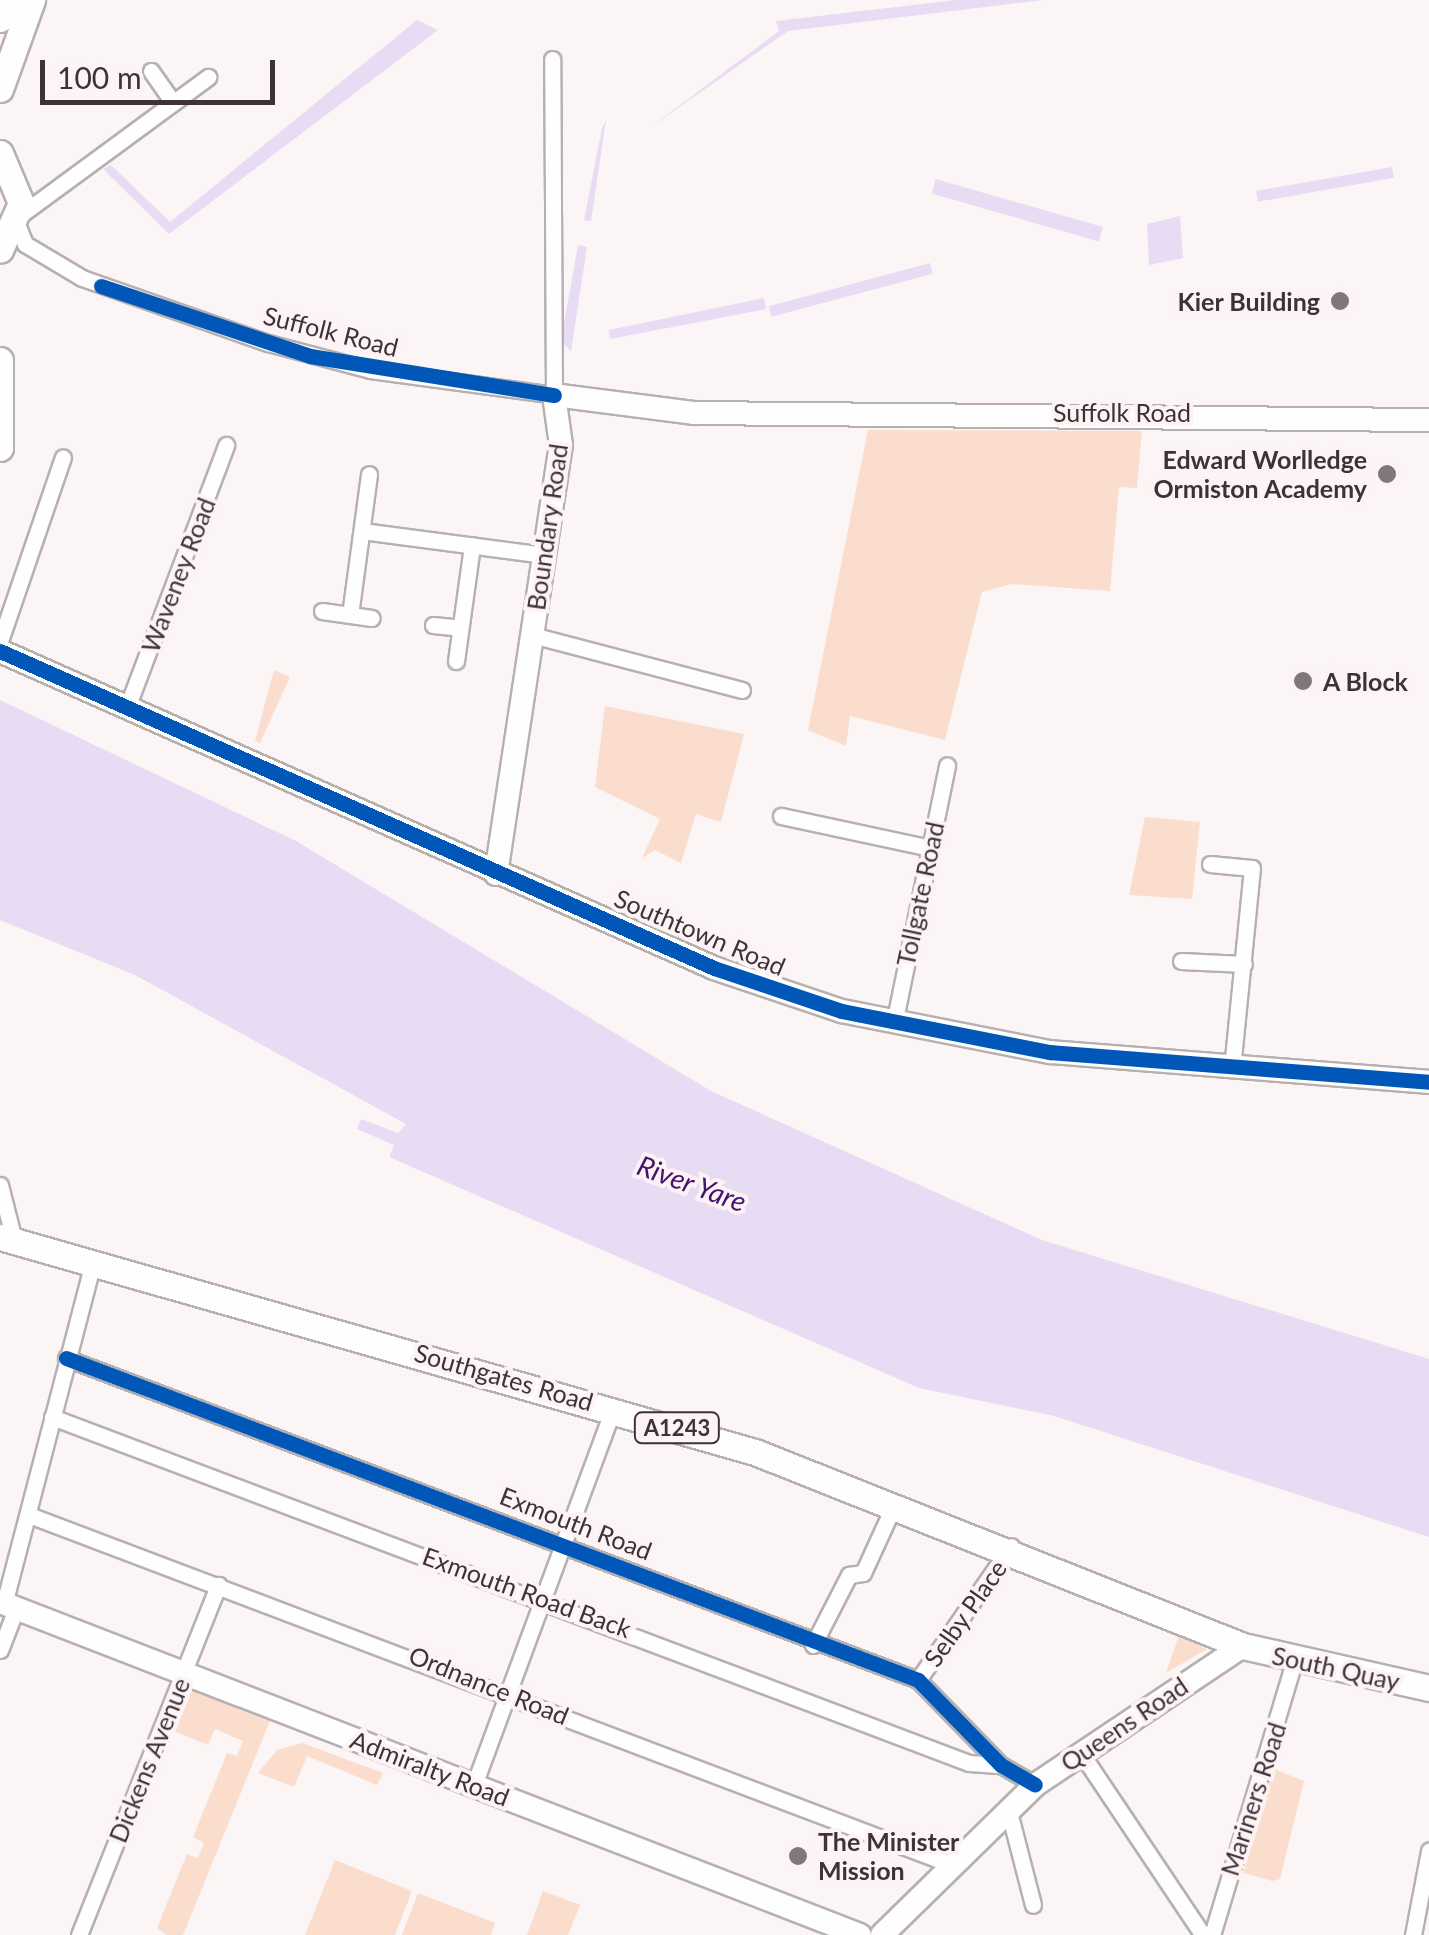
<!DOCTYPE html>
<html>
<head>
<meta charset="utf-8">
<style>
	body { margin:0 }
	#map { position:relative; width:1429px; height:1935px; overflow:hidden; background:#fbf5f6; font-family:Lato,sans-serif }
	div>[style] { position:absolute }
	.green>* { inset:0; background:#faddcc }
	.water>* { inset:0; background:#e7dcf3; transform-origin:0 0 }
	.roads { filter:drop-shadow(2px 0 #b7b0b1) drop-shadow(-2px 0 #b7b0b1) drop-shadow(0 2px #b7b0b1) drop-shadow(0 -2px #b7b0b1) }
	.street>* { height:15px; margin:-7.5px; padding:0 7.5px; transform-origin:7.5px; border-radius:7.5px; background:#fefefe }
	.secondary>* { height:22px; margin:-11px; padding:0 11px; transform-origin:11px; border-radius:11px; background:#fefefe }
	.primary>* { height:25px; margin:-12.5px; padding:0 12.5px; transform-origin:12.5px; border-radius:12.5px; background:#fefefe }
	.cycleway>* { height:15px; margin:-7.5px; padding:0 7.5px; transform-origin:7.5px; border-radius:7.5px; background:#0057b8 }
	.dots>* { width:28px; height:28px; translate:-50% -50%; box-sizing:border-box; border:5px solid #fdf3f5; border-radius:50% }
	span { translate:-50% -50%; white-space:nowrap; text-align:center; line-height:1.15; -webkit-text-stroke:8px #fdf3f5; paint-order:stroke }
	.shield-label span { padding:2px 8px; background:#fdf3f5; border:2px solid; border-radius:8px; -webkit-text-stroke-width:0 }
	.shield-label { font-size:22px; color:#3d3336; font-weight:700 }
	.poi-label { font-size:25px; color:#3d3336; font-weight:700 }
	.right { translate:-100% -50%; text-align:right }
	.left { translate:0 -50%; text-align:left }
	.street-label { font-size:25px; color:#3d3336 }
	.water-label { font-size:28px; color:#461272; font-style:italic }
	.scale { position:absolute; left:40px; top:60px; width:235px; height:45px; box-sizing:border-box; border:5px solid #3d3336; border-top:0; padding-left:12px; font-size:30px; line-height:35px; white-space:nowrap; color:#3d3336; -webkit-text-stroke:8px #fdf3f5; paint-order:stroke }
</style>
</head>
<body>
<div id="map">
	<div class="green">
		<i style="clip-path:polygon(868px 430px,1142px 431px,1137px 488px,1119px 487px,1110px 591px,1012px 584px,982px 592px,945px 740px,850px 716px,846px 746px,808px 730px)"></i>
		<i style="clip-path:polygon(274px 670px,290px 677px,260px 743px,255px 741px)"></i>
		<i style="clip-path:polygon(605px 706px,744px 734px,721px 822px,696px 814px,681px 863px,655px 850px,642px 858px,660px 819px,595px 787px)"></i>
		<i style="clip-path:polygon(1145px 817px,1200px 822px,1192px 899px,1129px 895px)"></i>
		<i style="clip-path:polygon(1179px 1635px,1207px 1649px,1166px 1673px)"></i>
		<i style="clip-path:polygon(192px 1690px,270px 1721px,183px 1935px,167px 1935px,157px 1928px,187px 1854px,198px 1858px,204px 1843px,193px 1837px,227px 1753px,237px 1756px,243px 1741px,215px 1729px,208px 1745px,175px 1732px)"></i>
		<i style="clip-path:polygon(302px 1743px,383px 1773px,377px 1785px,307px 1756px,294px 1787px,258px 1773px,277px 1750px)"></i>
		<i style="clip-path:polygon(1274px 1769px,1304px 1781px,1280px 1879px,1272px 1881px,1234px 1870px,1255px 1796px)"></i>
		<i style="clip-path:polygon(335px 1860px,412px 1891px,395px 1935px,305px 1935px)"></i>
		<i style="clip-path:polygon(543px 1891px,580px 1905px,568px 1935px,527px 1935px)"></i>
		<i style="clip-path:polygon(418px 1893px,495px 1923px,491px 1935px,402px 1935px)"></i>
	</div>
	<div class="water">
		<i style="clip-path:polygon(956px 0,1043px 0,788px 31px,648px 129px,779px 31px,776px 21px)"></i>
		<i style="clip-path:polygon(417px 20px,438px 30px,169px 234px,103px 169px,111px 165px,170px 222px)"></i>
		<i style="clip-path:polygon(606px 120px,591px 221px,584px 220px,602px 128px)"></i>
		<i style="left:1392px;top:167px;width:11px;height:138px;rotate:80deg"></i>
		<i style="clip-path:polygon(1180px 216px,1183px 258px,1149px 265px,1147px 224px)"></i>
		<i style="left:1103px;top:227px;width:15px;height:174px;rotate:106deg"></i>
		<i style="clip-path:polygon(578px 245px,587px 247px,571px 352px,561px 340px)"></i>
		<i style="left:930px;top:263px;width:11px;height:167px;rotate:75deg"></i>
		<i style="clip-path:polygon(764px 298px,766px 309px,610px 339px,609px 330px)"></i>
		<i style="clip-path:polygon(0 700px,296px 841px,711px 1091px,1042px 1240px,1429px 1359px,1429px 1537px,1054px 1416px,919px 1388px,389px 1157px,394px 1145px,357px 1129px,361px 1119px,398px 1133px,406px 1124px,135px 975px,0 920px)"></i>
	</div>
	<div class="roads">
		<div class="street">
			<i style="left:151px;top:71px;width:38px;rotate:55deg"></i>
			<i style="left:19px;top:216px;width:235px;rotate:-36.3deg"></i>
			<i style="left:17px;top:224px;width:22px;rotate:68deg"></i>
			<i style="left:25px;top:244px;width:66px;rotate:30.8deg"></i>
			<i style="left:82px;top:278px;width:197px;rotate:19.3deg"></i>
			<i style="left:268px;top:343px;width:106px;rotate:14.8deg"></i>
			<i style="left:370px;top:370px;width:186px;rotate:7.7deg"></i>
			<i style="left:554px;top:395px;width:336px;rotate:-90.3deg"></i>
			<i style="left:362px;top:531px;width:184px;rotate:7.5deg"></i>
			<i style="left:322px;top:611px;width:50px;rotate:8deg"></i>
			<i style="left:350px;top:615px;width:142px;rotate:-82.3deg"></i>
			<i style="left:433px;top:625px;width:27px;rotate:6deg"></i>
			<i style="left:532px;top:635px;width:217px;rotate:14.7deg"></i>
			<i style="left:0;top:641px;width:194px;rotate:-71.1deg"></i>
			<i style="left:456px;top:661px;width:117px;rotate:-82.1deg"></i>
			<i style="left:128px;top:705px;width:278px;rotate:-69.3deg"></i>
			<i style="left:781px;top:816px;width:152px;rotate:12.1deg"></i>
			<i style="left:1210px;top:864px;width:42px;rotate:5.4deg"></i>
			<i style="left:1252px;top:868px;width:202px;rotate:95.7deg"></i>
			<i style="left:1181px;top:961px;width:63px;rotate:2.7deg"></i>
			<i style="left:894px;top:1024px;width:264px;rotate:-78.4deg"></i>
			<i style="left:0;top:1185px;width:57px;rotate:75.7deg"></i>
			<i style="left:66px;top:1358px;width:911px;rotate:20.7deg"></i>
			<i style="left:918px;top:1680px;width:119px;rotate:45.7deg"></i>
			<i style="left:1001px;top:1765px;width:39px;rotate:30deg"></i>
			<i style="left:52px;top:1417px;width:980px;rotate:20.67deg"></i>
			<i style="left:969px;top:1763px;width:32px;rotate:4deg"></i>
			<i style="left:29px;top:1515px;width:982px;rotate:20.76deg"></i>
			<i style="left:4px;top:1604px;width:353px;rotate:-75.4deg"></i>
			<i style="left:813px;top:1645px;width:79px;rotate:-62.8deg"></i>
			<i style="left:849px;top:1575px;width:14px;rotate:-8deg"></i>
			<i style="left:863px;top:1573px;width:77px;rotate:-65.4deg"></i>
			<i style="left:0;top:1650px;width:44px;rotate:-68.7deg"></i>
			<i style="left:918px;top:1680px;width:163px;rotate:-55.2deg"></i>
			<i style="left:1081px;top:1753px;width:219px;rotate:56.2deg"></i>
			<i style="left:474px;top:1785px;width:401px;rotate:-69.7deg"></i>
			<i style="left:1008px;top:1808px;width:100px;rotate:75.5deg"></i>
			<i style="left:79px;top:1935px;width:377px;rotate:-68.3deg"></i>
			<i style="left:1212px;top:1935px;width:285px;rotate:-73.3deg"></i>
			<i style="left:1413px;top:1935px;width:86px;rotate:-79.2deg"></i>
		</div>
		<div class="secondary">
			<i style="left:0;top:651px;width:781px;rotate:23.94deg"></i>
			<i style="left:714px;top:968px;width:135px;rotate:18.6deg"></i>
			<i style="left:842px;top:1011px;width:212px;rotate:11.2deg"></i>
			<i style="left:1050px;top:1052px;width:380px;rotate:4.5deg"></i>
			<i style="left:496px;top:874px;width:434px;rotate:-81.4deg"></i>
			<i style="left:561px;top:445px;width:50px;rotate:-98deg"></i>
			<i style="left:554px;top:395px;width:141px;rotate:7.3deg"></i>
			<i style="left:694px;top:413px;width:735px;rotate:0.55deg"></i>
			<i style="left:0;top:1602px;width:922px;rotate:21.17deg"></i>
			<i style="left:882px;top:1935px;width:214px;rotate:-44.4deg"></i>
			<i style="left:1035px;top:1785px;width:250px;rotate:-33.8deg"></i>
		</div>
		<div class="primary">
			<i style="left:0;top:19px;width:20px;rotate:-70deg"></i>
			<i style="left:0;top:89px;width:95px;rotate:-70.2deg"></i>
			<i style="left:0;top:153px;width:54px;rotate:67.2deg"></i>
			<i style="left:21px;top:203px;width:51px;rotate:114.1deg"></i>
			<i style="left:0;top:360px;width:88px;rotate:90deg"></i>
			<i style="left:0;top:1237px;width:785px;rotate:15.9deg"></i>
			<i style="left:755px;top:1452px;width:525px;rotate:21.68deg"></i>
			<i style="left:1243px;top:1646px;width:191px;rotate:12.7deg"></i>
		</div>
	</div>
	<div class="cycleway">
		<i style="left:101px;top:286px;width:220px;rotate:18.5deg"></i>
		<i style="left:310px;top:356px;width:247px;rotate:9.1deg"></i>
		<i style="left:0;top:651px;width:781px;rotate:23.94deg"></i>
		<i style="left:714px;top:968px;width:135px;rotate:18.6deg"></i>
		<i style="left:842px;top:1011px;width:212px;rotate:11.2deg"></i>
		<i style="left:1050px;top:1052px;width:380px;rotate:4.5deg"></i>
		<i style="left:66px;top:1358px;width:911px;rotate:20.7deg"></i>
		<i style="left:918px;top:1680px;width:119px;rotate:45.7deg"></i>
		<i style="left:1001px;top:1765px;width:39px;rotate:30deg"></i>
	</div>
	<div class="dots">
		<i style="left:1340px;top:301px;background:#807779"></i>
		<i style="left:1387px;top:474px;background:#807779"></i>
		<i style="left:1303px;top:681px;background:#807779"></i>
		<i style="left:798px;top:1856px;background:#807779"></i>
	</div>
	<div class="shield-label">
		<span style="left:677px;top:1428px">A1243</span>
	</div>
	<div class="poi-label">
		<span class="right" style="left:1320px;top:301px">Kier Building</span>
		<span class="right" style="left:1367px;top:474px">Edward Worlledge<br>Ormiston Academy</span>
		<span class="left" style="left:1323px;top:681px">A Block</span>
		<span class="left" style="left:818px;top:1856px">The Minister<br>Mission</span>
	</div>
	<div class="street-label">
		<span style="left:331px;top:331px;rotate:14deg">Suffolk Road</span>
		<span style="left:1122px;top:412px">Suffolk Road</span>
		<span style="left:547px;top:527px;rotate:-82deg">Boundary Road</span>
		<span style="left:178px;top:575px;rotate:-69deg">Waveney Road</span>
		<span style="left:920px;top:894px;rotate:-78deg">Tollgate Road</span>
		<span style="left:700px;top:932px;rotate:23deg">Southtown Road</span>
		<span style="left:504px;top:1377px;rotate:16deg">Southgates Road</span>
		<span style="left:576px;top:1523px;rotate:21deg">Exmouth Road</span>
		<span style="left:527px;top:1592px;rotate:20deg">Exmouth Road Back</span>
		<span style="left:965px;top:1613px;rotate:-55deg">Selby Place</span>
		<span style="left:1336px;top:1668px;rotate:12deg">South Quay</span>
		<span style="left:489px;top:1685px;rotate:22deg">Ordnance Road</span>
		<span style="left:1124px;top:1724px;rotate:-34deg">Queens Road</span>
		<span style="left:149px;top:1760px;rotate:-68deg">Dickens Avenue</span>
		<span style="left:430px;top:1768px;rotate:21deg">Admiralty Road</span>
		<span style="left:1253px;top:1799px;rotate:-72deg">Mariners Road</span>
	</div>
	<div class="water-label">
		<span style="left:692px;top:1183px;rotate:20deg">River Yare</span>
	</div>
	<div class="scale">100 m</div>
</div>
</body>
</html>
